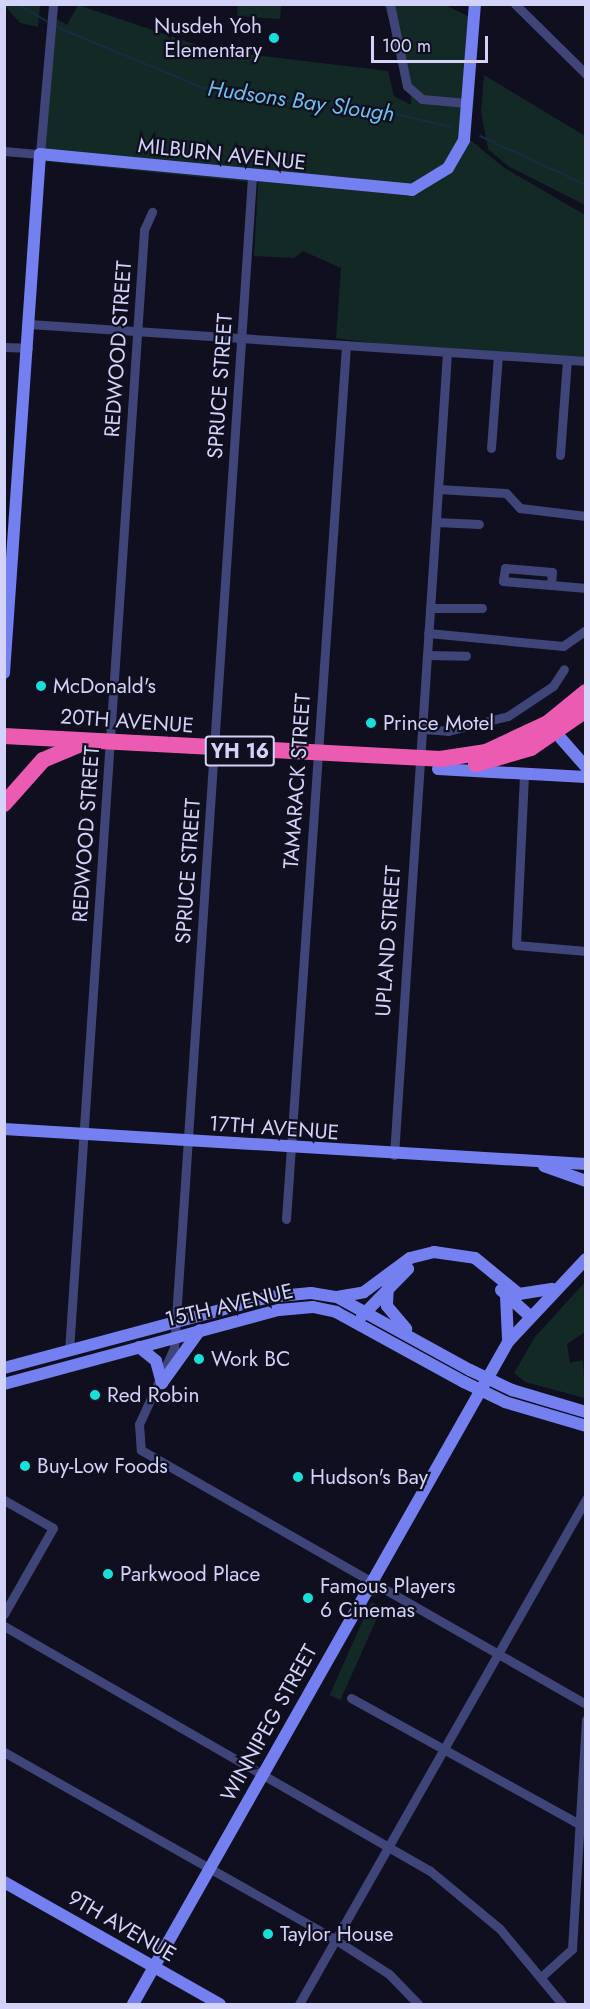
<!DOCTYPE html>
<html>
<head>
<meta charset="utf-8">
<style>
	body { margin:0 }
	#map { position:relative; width:590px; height:2009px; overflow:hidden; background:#100f1f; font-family:Jost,sans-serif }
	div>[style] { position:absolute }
	.green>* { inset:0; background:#132925; transform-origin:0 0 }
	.stream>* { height:2px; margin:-1px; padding:0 1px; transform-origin:1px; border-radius:1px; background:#152d44 }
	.street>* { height:9px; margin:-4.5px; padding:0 4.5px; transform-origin:4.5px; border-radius:4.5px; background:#3f4479 }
	.secondary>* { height:12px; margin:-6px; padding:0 6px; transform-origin:6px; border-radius:6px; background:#7480ef }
	.highway>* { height:16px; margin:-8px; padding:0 8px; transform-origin:8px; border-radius:8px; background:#ec5bb2 }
	.secondary-bridge>* { height:12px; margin:-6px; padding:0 6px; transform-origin:6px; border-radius:6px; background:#7480ef }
	.dots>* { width:16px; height:16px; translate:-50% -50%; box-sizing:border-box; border:3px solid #100f1f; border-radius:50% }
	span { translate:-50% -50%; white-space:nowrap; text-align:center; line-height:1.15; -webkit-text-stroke:4.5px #100f1f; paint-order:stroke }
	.shield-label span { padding:2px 4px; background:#100f1f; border:2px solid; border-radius:4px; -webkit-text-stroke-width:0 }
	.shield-label { font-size:20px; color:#d3d3fa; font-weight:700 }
	.poi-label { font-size:21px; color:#d3d3fa }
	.right { translate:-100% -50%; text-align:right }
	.left { translate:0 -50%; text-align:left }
	.street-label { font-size:21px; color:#d3d3fa }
	.water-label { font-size:22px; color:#6cc2ee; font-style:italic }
	.frame { position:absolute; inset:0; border:6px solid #d3d3fa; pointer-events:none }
	.scale { position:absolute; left:371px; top:36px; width:117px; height:27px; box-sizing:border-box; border:3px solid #d3d3fa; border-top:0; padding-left:8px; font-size:18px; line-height:21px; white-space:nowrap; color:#d3d3fa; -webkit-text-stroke:4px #100f1f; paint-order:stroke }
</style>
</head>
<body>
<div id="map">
	<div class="green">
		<i style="clip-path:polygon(4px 5px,40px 5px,38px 27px,20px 23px)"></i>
		<i style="clip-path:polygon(78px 5px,212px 50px,388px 71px,394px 96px,411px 105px,411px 85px,384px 5px,445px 5px,474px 19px,462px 133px,503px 167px,585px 215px,585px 362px,443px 353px,336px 338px,341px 268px,303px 251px,294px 258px,254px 256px,258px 183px,41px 161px,52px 16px,67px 25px)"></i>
		<i style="clip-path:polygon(238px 5px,281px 5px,280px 19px,237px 16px)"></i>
		<i style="clip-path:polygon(484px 75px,585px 136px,585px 205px,508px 166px,488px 149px,481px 112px)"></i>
		<i style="clip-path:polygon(585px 1282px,585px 1332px,567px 1344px,570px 1363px,583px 1360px,585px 1398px,525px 1382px,514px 1373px,535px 1337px)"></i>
		<i style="left:371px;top:1602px;width:12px;height:102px;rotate:24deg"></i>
	</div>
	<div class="stream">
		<i style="left:17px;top:4px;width:34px;rotate:30deg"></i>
		<i style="left:54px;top:26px;width:159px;rotate:22.5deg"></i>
		<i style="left:201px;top:87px;width:61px;rotate:11.3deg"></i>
		<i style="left:261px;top:99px;width:92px;rotate:3.1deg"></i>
		<i style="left:353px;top:104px;width:101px;rotate:13.2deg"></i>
		<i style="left:480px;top:136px;width:117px;rotate:24.8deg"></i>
	</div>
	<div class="street">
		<i style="left:390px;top:4px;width:84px;rotate:78.3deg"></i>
		<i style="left:407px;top:86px;width:20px;rotate:41deg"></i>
		<i style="left:422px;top:99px;width:45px;rotate:5.1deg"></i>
		<i style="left:515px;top:4px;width:100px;rotate:44.6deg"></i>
		<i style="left:4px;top:151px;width:36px;rotate:5deg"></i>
		<i style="left:40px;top:154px;width:151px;rotate:-85deg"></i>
		<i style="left:252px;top:177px;width:1174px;rotate:93.81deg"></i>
		<i style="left:174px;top:1348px;width:84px;rotate:114.7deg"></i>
		<i style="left:139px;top:1424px;width:26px;rotate:86deg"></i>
		<i style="left:141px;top:1450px;width:512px;rotate:29.72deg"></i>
		<i style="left:29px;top:324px;width:558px;rotate:3.8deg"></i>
		<i style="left:4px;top:347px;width:24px;rotate:2deg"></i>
		<i style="left:491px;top:448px;width:93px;rotate:-85.7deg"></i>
		<i style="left:560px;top:455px;width:95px;rotate:-85.8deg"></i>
		<i style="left:438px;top:489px;width:68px;rotate:3.4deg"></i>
		<i style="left:506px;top:493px;width:21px;rotate:47deg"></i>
		<i style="left:520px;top:508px;width:66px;rotate:6.9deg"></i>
		<i style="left:436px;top:522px;width:43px;rotate:2.7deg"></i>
		<i style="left:551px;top:585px;width:13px;rotate:-86deg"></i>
		<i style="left:552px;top:572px;width:47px;rotate:-175.1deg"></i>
		<i style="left:505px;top:568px;width:13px;rotate:99deg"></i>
		<i style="left:503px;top:581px;width:48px;rotate:4.8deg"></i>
		<i style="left:551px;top:585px;width:35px;rotate:5deg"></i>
		<i style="left:430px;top:608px;width:52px"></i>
		<i style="left:428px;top:633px;width:136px;rotate:5.5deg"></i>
		<i style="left:563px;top:646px;width:28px;rotate:-35deg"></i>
		<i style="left:427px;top:655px;width:39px;rotate:1deg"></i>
		<i style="left:422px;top:729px;width:26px;rotate:4deg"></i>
		<i style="left:448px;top:731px;width:62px;rotate:-14deg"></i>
		<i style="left:508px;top:716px;width:54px;rotate:-33.7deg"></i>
		<i style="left:553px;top:686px;width:20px;rotate:-57deg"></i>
		<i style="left:524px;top:775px;width:170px;rotate:92.7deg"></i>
		<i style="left:516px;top:945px;width:70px;rotate:4.9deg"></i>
		<i style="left:394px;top:1155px;width:805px;rotate:-86.22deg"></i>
		<i style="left:286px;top:1219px;width:876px;rotate:-86.07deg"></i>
		<i style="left:69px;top:1351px;width:1124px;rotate:-86.17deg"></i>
		<i style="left:144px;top:230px;width:20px;rotate:-66deg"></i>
		<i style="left:4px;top:1500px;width:56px;rotate:29.7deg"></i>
		<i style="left:53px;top:1528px;width:99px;rotate:119.7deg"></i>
		<i style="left:4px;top:1626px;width:490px;rotate:29.9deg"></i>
		<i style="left:429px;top:1870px;width:92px;rotate:39.7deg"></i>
		<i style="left:500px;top:1929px;width:97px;rotate:50.4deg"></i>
		<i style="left:351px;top:1698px;width:258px;rotate:28.9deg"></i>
		<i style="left:4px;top:1752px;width:382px;rotate:29.5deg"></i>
		<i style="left:336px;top:1940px;width:63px;rotate:32.7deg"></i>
		<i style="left:389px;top:1974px;width:42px;rotate:46deg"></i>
		<i style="left:541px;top:1977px;width:42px;rotate:-42.1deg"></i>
		<i style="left:572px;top:1949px;width:230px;rotate:-86.5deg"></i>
		<i style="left:299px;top:2004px;width:581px;rotate:-60.39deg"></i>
	</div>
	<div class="secondary">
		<i style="left:4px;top:673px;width:520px;rotate:-86.03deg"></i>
		<i style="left:40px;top:154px;width:374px;rotate:5.5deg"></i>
		<i style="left:412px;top:190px;width:42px;rotate:-31.4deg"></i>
		<i style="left:448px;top:168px;width:32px;rotate:-60deg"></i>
		<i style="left:464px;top:140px;width:136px;rotate:-85.4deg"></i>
		<i style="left:550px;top:726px;width:55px;rotate:48.7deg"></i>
		<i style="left:438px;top:769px;width:148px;rotate:3.1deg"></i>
		<i style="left:4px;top:1129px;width:583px;rotate:3.44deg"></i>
		<i style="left:544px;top:1166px;width:45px;rotate:19.7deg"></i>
		<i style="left:388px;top:1285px;width:21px;rotate:93deg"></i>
		<i style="left:387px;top:1306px;width:30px;rotate:50deg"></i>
		<i style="left:501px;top:1290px;width:38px;rotate:42deg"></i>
		<i style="left:506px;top:1296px;width:42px;rotate:87.3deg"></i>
		<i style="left:337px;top:1297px;width:27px;rotate:-10deg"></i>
		<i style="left:364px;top:1292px;width:57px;rotate:-36.5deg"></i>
		<i style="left:410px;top:1258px;width:25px;rotate:-14deg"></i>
		<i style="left:434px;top:1252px;width:41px;rotate:8.3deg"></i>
		<i style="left:475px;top:1258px;width:57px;rotate:39.3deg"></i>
		<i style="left:519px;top:1294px;width:33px;rotate:-9deg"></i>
		<i style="left:362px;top:1316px;width:66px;rotate:-45.6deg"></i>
		<i style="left:139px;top:1347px;width:22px;rotate:39deg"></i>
		<i style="left:156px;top:1361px;width:23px;rotate:75deg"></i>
		<i style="left:4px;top:1368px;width:274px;rotate:-15deg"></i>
		<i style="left:269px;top:1297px;width:42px;rotate:-5.4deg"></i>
		<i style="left:311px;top:1293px;width:26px;rotate:9deg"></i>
		<i style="left:337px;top:1297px;width:152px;rotate:28.8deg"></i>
		<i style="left:162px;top:1383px;width:65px;rotate:-54.4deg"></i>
		<i style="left:4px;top:1384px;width:285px;rotate:-15.1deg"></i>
		<i style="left:279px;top:1310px;width:34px;rotate:-5deg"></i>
		<i style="left:313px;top:1307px;width:24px;rotate:12deg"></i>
		<i style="left:336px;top:1312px;width:146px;rotate:28.7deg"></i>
		<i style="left:512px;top:1390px;width:77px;rotate:16.6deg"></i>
		<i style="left:505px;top:1402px;width:84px;rotate:16.5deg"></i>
		<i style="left:4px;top:1882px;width:248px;rotate:29.5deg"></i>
		<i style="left:133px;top:2004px;width:761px;rotate:-60.47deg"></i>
		<i style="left:508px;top:1342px;width:114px;rotate:-46.8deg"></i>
	</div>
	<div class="highway">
		<i style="left:4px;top:736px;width:437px;rotate:3deg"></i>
		<i style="left:440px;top:759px;width:47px;rotate:-8.7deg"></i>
		<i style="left:486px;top:752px;width:68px;rotate:-25.1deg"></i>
		<i style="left:548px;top:723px;width:49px;rotate:-39.2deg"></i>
		<i style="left:476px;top:764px;width:57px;rotate:-16.2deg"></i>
		<i style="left:531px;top:748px;width:67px;rotate:-34.6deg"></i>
		<i style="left:4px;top:804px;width:59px;rotate:-48.4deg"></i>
		<i style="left:43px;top:760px;width:39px;rotate:-23deg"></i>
	</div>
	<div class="secondary-bridge">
		<i style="left:470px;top:1370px;width:47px;rotate:25.5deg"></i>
		<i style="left:464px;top:1382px;width:46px;rotate:26deg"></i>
	</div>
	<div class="dots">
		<i style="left:274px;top:38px;background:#19dfdb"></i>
		<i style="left:41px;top:686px;background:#19dfdb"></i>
		<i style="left:371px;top:723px;background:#19dfdb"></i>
		<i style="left:199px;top:1359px;background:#19dfdb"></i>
		<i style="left:95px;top:1395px;background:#19dfdb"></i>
		<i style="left:25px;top:1466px;background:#19dfdb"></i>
		<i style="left:298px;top:1477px;background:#19dfdb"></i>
		<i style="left:108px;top:1574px;background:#19dfdb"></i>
		<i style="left:308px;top:1598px;background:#19dfdb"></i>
		<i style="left:268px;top:1934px;background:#19dfdb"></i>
	</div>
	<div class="shield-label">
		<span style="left:240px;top:751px">YH 16</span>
	</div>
	<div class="poi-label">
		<span class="right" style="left:262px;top:38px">Nusdeh Yoh<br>Elementary</span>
		<span class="left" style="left:53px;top:686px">McDonald's</span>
		<span class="left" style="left:383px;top:723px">Prince Motel</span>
		<span class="left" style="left:211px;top:1359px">Work BC</span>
		<span class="left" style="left:107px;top:1395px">Red Robin</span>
		<span class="left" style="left:37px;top:1466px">Buy-Low Foods</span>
		<span class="left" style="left:310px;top:1477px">Hudson's Bay</span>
		<span class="left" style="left:120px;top:1574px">Parkwood Place</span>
		<span class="left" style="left:320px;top:1598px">Famous Players<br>6 Cinemas</span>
		<span class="left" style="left:280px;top:1934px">Taylor House</span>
	</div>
	<div class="street-label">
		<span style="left:222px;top:154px;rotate:6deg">MILBURN AVENUE</span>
		<span style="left:118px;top:349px;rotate:-86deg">REDWOOD STREET</span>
		<span style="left:220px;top:386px;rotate:-86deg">SPRUCE STREET</span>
		<span style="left:127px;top:721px;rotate:4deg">20TH AVENUE</span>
		<span style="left:297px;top:781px;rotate:-86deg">TAMARACK STREET</span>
		<span style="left:86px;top:834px;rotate:-86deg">REDWOOD STREET</span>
		<span style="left:188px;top:871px;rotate:-86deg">SPRUCE STREET</span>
		<span style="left:388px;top:941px;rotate:-86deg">UPLAND STREET</span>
		<span style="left:274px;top:1128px;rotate:4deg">17TH AVENUE</span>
		<span style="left:229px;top:1305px;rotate:-13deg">15TH AVENUE</span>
		<span style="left:269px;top:1723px;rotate:-61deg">WINNIPEG STREET</span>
		<span style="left:122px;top:1926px;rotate:30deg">9TH AVENUE</span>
	</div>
	<div class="water-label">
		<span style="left:301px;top:101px;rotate:8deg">Hudsons Bay Slough</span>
	</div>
	<div class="frame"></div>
	<div class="scale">100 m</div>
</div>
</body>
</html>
